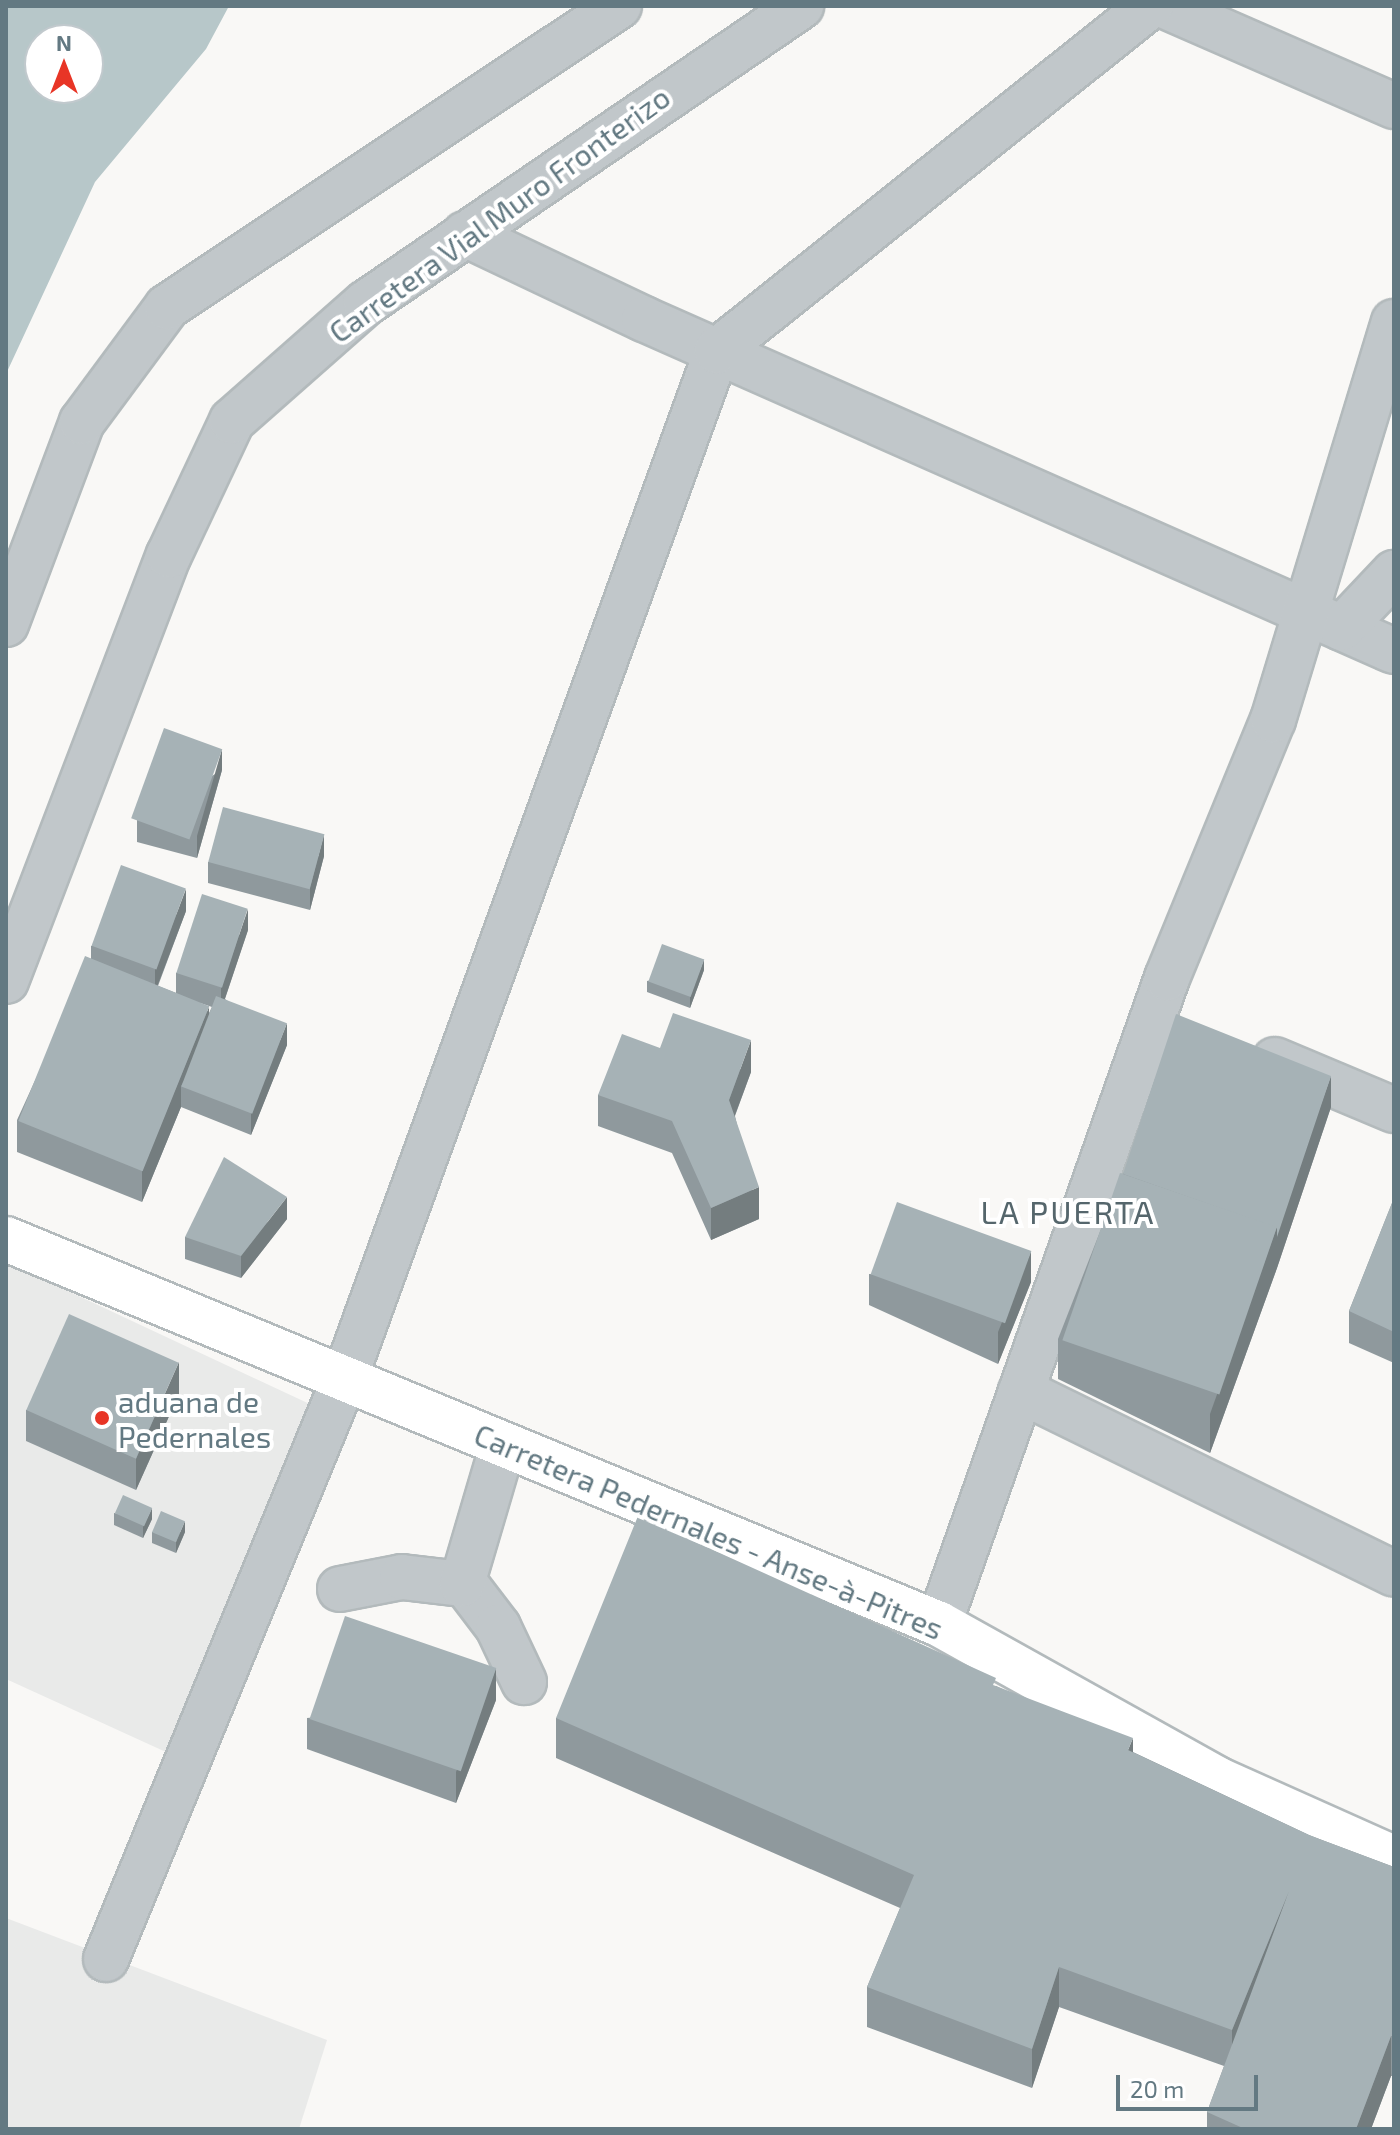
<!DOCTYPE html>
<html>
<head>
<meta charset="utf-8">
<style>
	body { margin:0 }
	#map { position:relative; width:1400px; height:2135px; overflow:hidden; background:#f9f8f6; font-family:"Exo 2",sans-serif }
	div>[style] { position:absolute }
	.built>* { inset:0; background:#e9eae9 }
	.water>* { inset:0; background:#b7c7c9 }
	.roads { filter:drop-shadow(2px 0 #b3babc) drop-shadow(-2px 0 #b3babc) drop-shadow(0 2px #b3babc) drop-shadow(0 -2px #b3babc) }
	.minor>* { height:44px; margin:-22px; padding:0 22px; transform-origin:22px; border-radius:22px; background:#c1c7ca }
	.major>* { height:44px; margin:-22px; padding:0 22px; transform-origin:22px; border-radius:22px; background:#fff }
	.wall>* { inset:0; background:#8f999d }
	.shaded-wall>* { inset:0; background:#747d7f }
	.building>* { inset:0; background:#a6b2b6; transform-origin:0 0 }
	.dots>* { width:22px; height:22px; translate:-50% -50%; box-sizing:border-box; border:4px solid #fff; border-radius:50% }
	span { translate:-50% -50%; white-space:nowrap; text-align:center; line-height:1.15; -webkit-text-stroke:8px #fff; paint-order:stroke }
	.street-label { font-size:30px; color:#637982 }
	.poi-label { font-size:30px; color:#637982 }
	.left { translate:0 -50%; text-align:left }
	.neighbourhood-label { font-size:32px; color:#55666c; letter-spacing:2px }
	.frame { position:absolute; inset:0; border:8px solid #637982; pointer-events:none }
	.north { position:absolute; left:24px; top:24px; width:80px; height:80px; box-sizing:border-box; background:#fff; border:2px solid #c1c9cd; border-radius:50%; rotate:0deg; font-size:22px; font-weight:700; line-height:32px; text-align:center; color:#637982 }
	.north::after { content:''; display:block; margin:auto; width:28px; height:36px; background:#e83526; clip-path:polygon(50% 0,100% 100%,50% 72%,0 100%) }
	.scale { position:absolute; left:1116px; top:2075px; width:142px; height:36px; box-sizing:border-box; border:4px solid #637982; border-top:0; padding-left:10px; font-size:24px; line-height:28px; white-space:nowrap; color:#637982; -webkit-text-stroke:6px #fff; paint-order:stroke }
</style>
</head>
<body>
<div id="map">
	<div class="built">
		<i style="clip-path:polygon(6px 1262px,314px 1406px,179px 1758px,6px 1679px)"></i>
		<i style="clip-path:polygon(6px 1918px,327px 2040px,299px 2129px,6px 2129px)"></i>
	</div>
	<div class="water">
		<i style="clip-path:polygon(evenodd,6px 6px,229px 6px,206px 49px,95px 182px,6px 374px,6px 6px,40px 40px,88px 40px,88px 88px,40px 88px,40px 40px)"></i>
	</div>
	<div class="roads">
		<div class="minor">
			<i style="left:1165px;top:6px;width:250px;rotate:23.6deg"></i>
			<i style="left:465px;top:234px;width:198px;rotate:25.4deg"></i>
			<i style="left:644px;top:319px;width:820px;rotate:23.88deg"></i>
			<i style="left:6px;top:624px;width:216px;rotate:-69.4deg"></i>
			<i style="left:82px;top:422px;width:143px;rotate:-53.5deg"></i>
			<i style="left:167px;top:307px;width:543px;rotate:-33.66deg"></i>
			<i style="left:1342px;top:628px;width:76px;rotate:-46.6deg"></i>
			<i style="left:6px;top:981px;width:456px;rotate:-69.1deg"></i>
			<i style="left:169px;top:555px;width:148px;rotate:-64.8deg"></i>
			<i style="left:232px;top:421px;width:179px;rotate:-41.4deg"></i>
			<i style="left:366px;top:303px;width:527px;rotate:-34.32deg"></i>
			<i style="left:1275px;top:1060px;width:129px;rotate:22.8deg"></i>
			<i style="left:1021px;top:1391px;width:415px;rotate:26.1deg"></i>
			<i style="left:463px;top:1581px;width:58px;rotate:52.7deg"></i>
			<i style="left:498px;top:1627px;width:61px;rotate:64.7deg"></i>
			<i style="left:340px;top:1589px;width:63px;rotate:-11deg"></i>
			<i style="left:402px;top:1577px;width:60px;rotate:6.7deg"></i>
			<i style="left:462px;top:1584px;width:145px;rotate:-73.6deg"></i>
			<i style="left:939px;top:1624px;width:685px;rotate:-70.56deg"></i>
			<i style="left:1167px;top:978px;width:279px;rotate:-67.7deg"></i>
			<i style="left:1273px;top:720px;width:416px;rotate:-73.1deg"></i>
			<i style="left:106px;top:1959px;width:626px;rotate:-67.65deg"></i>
			<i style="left:344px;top:1380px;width:1095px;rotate:-70.08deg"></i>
			<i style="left:717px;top:351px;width:554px;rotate:-38.55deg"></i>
		</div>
		<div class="major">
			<i style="left:6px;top:1239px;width:1009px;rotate:22.42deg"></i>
			<i style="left:939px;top:1624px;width:318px;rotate:29.1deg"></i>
			<i style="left:1217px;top:1779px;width:194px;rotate:24.1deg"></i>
		</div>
	</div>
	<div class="wall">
		<i style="clip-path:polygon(222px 770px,197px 858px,137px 842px,137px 820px)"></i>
		<i style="clip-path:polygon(324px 856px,310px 910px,208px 883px,208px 862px)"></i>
		<i style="clip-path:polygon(evenodd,186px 911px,158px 986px,176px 993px,176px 973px,248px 930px,225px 999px,287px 1045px,251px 1135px,181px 1107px,142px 1202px,17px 1152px,17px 1120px,91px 958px,91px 946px,186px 911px,200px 1003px,212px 1007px,209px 1013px,200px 1003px)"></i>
		<i style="clip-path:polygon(704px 970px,690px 1008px,647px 992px,647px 981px)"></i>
		<i style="clip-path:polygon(660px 1048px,751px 1072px,735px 1116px,759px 1219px,711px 1240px,672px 1153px,598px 1126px,598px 1095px)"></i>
		<i style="clip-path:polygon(1331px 1107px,1277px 1268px,1210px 1453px,1058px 1379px,1058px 1339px,1123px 1173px)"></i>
		<i style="clip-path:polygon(1394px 1198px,1394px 1363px,1349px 1343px,1349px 1311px)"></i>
		<i style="clip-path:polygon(287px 1219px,241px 1278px,185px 1259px,185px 1237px)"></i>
		<i style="clip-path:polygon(869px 1274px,1031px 1282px,998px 1364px,869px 1305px)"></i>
		<i style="clip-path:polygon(179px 1394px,136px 1490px,26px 1441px,26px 1410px)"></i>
		<i style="clip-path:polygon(114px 1513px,152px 1519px,143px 1538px,114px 1525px)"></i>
		<i style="clip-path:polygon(152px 1532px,185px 1532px,176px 1553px,152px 1543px)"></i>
		<i style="clip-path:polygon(996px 1686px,1133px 1752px,1309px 1835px,1394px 1867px,1394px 2076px,1391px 2076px,1371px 2129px,1207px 2129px,1207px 2112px,1224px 2066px,1059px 2007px,1032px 2088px,867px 2027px,867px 1987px,900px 1908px,556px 1758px,556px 1718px)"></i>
		<i style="clip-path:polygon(496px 1700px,456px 1803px,307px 1749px,307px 1718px)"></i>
	</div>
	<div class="shaded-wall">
		<i style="clip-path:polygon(222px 749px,222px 770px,197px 858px,197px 836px)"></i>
		<i style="clip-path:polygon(324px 834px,324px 856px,310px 910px,310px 888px)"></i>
		<i style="clip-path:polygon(186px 889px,186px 911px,155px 992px,155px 970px)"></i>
		<i style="clip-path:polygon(248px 909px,248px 930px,221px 1010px,221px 988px)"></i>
		<i style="clip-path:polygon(704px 959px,704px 970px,690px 1008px,690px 997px)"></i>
		<i style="clip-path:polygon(209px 1007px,209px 1038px,181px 1086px,181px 1107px,142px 1202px,142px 1171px)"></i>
		<i style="clip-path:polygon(287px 1023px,287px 1045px,251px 1135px,251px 1114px)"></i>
		<i style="clip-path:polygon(751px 1040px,751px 1072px,729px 1131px,729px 1100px)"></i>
		<i style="clip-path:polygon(1331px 1076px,1331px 1107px,1277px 1268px,1210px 1453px,1210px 1414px)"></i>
		<i style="clip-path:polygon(759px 1187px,759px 1219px,711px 1240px,711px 1208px)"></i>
		<i style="clip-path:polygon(287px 1197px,287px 1219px,241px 1278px,241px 1256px)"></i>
		<i style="clip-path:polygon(1031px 1251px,1031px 1282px,998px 1364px,998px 1332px)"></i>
		<i style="clip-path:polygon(179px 1362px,179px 1394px,136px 1490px,136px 1459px)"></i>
		<i style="clip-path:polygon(152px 1508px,152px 1519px,143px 1538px,143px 1527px)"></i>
		<i style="clip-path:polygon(185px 1521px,185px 1532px,176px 1553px,176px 1542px)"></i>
		<i style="clip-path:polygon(496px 1668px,496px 1700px,456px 1803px,456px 1772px)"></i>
		<i style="clip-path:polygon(1133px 1738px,1133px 1777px,1128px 1750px)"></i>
		<i style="clip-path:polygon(1289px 1891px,1232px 2069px,1232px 2030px)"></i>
		<i style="clip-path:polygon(1059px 1967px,1059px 2007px,1032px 2088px,1032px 2049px)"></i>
		<i style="clip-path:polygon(1391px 2036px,1391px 2076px,1371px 2129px,1356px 2129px)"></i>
	</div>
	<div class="building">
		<i style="left:164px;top:728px;width:62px;height:96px;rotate:20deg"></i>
		<i style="left:223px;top:807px;width:105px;height:57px;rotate:15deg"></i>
		<i style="left:121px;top:865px;width:69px;height:86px;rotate:20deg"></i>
		<i style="left:202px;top:894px;width:48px;height:83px;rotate:18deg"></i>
		<i style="left:662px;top:944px;width:45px;height:40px;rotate:20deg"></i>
		<i style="left:85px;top:956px;width:134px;height:178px;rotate:22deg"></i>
		<i style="left:216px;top:996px;width:76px;height:97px;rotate:21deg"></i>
		<i style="clip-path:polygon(673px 1013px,751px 1040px,729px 1100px,759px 1187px,711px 1208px,672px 1121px,598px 1095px,622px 1034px,660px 1048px)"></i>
		<i style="clip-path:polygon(1176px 1014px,1331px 1076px,1277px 1237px,1277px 1228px,1123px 1174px)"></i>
		<i style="clip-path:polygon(224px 1157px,287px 1197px,241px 1256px,185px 1237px)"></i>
		<i style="left:1120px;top:1173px;width:166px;height:177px;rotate:19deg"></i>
		<i style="clip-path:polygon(1394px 1198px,1394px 1332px,1349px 1311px)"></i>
		<i style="left:897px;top:1202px;width:143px;height:77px;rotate:20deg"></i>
		<i style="left:69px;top:1314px;width:120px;height:105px;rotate:24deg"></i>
		<i style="left:123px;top:1495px;width:32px;height:20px;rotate:24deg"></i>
		<i style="left:161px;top:1511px;width:26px;height:23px;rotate:23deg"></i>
		<i style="clip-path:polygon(638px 1516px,996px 1678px,993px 1685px,1133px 1738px,1128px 1750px,1309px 1835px,1394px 1867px,1394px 2036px,1391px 2036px,1356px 2129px,1245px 2129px,1207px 2112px,1289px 1891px,1232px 2030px,1059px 1967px,1032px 2049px,867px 1987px,914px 1875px,556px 1718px)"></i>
		<i style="left:345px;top:1616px;width:160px;height:109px;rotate:19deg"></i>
	</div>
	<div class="dots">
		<i style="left:102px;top:1418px;background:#e83526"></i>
	</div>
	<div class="street-label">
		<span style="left:499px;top:214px;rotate:-36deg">Carretera Vial Muro Fronterizo</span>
		<span style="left:709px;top:1531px;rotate:23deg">Carretera Pedernales - Anse-à-Pitres</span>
	</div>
	<div class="poi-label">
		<span class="left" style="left:118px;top:1418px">aduana de<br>Pedernales</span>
	</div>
	<div class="neighbourhood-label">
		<span style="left:1068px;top:1211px">LA PUERTA</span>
	</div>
	<div class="frame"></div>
	<div class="north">N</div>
	<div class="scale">20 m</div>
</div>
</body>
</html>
